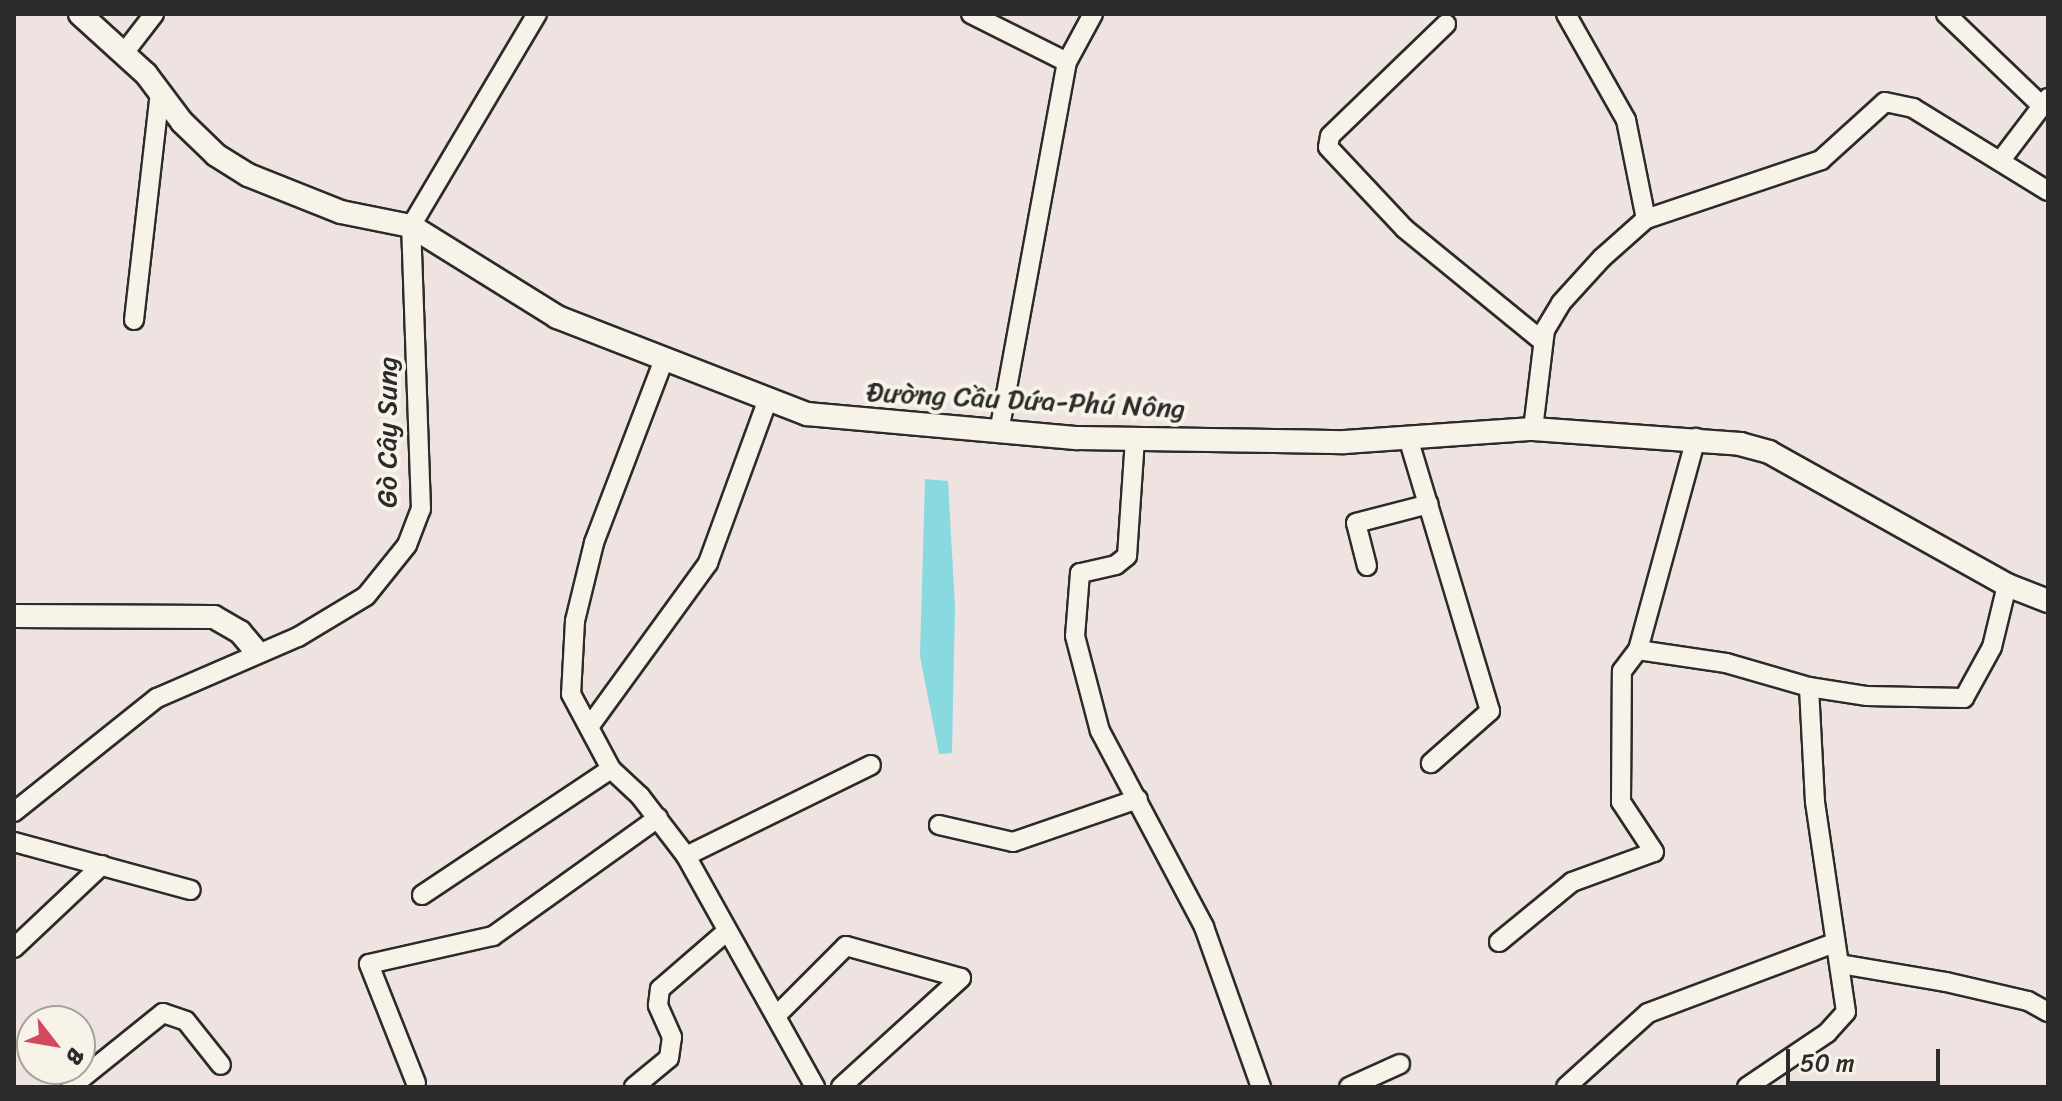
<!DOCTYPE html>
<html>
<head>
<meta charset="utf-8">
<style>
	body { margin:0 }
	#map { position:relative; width:2062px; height:1101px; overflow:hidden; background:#efe3e2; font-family:Sriracha,sans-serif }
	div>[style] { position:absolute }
	.water>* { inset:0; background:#88dae0 }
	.roads { filter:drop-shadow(2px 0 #2b2b2b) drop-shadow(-2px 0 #2b2b2b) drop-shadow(0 2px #2b2b2b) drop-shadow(0 -2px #2b2b2b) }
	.minor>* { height:18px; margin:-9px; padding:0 9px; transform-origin:9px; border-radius:9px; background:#f7f3e8 }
	.tertiary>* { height:22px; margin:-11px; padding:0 11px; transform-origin:11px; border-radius:11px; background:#f7f3e8 }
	span { translate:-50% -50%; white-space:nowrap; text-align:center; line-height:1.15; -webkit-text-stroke:8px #f7f3e8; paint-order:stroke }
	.street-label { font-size:28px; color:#2b2b2b }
	.frame { position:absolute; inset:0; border:16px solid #2b2b2b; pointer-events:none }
	.north { position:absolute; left:16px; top:1005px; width:80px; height:80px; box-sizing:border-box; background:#f7f3e8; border:2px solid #a5a39c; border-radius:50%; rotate:121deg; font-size:22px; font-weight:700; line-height:32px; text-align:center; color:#2b2b2b }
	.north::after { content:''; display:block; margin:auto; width:28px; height:36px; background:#d1495b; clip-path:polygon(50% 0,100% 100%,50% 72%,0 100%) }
	.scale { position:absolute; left:1786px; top:1049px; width:154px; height:36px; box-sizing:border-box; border:4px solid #2b2b2b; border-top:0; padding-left:10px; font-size:24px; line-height:28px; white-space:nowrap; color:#2b2b2b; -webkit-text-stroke:6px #f7f3e8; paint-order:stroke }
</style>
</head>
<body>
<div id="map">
	<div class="water">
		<i style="clip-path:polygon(925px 479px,948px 481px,955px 606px,952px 753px,939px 754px,920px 656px)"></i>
	</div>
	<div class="roads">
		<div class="minor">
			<i style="left:971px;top:14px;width:107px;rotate:26.6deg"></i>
			<i style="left:1566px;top:14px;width:122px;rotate:60.5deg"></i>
			<i style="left:1626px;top:120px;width:101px;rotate:78.6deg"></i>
			<i style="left:1946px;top:14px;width:133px;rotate:43.8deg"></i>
			<i style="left:1446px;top:24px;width:161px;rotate:136deg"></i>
			<i style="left:1330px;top:136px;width:11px;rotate:100deg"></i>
			<i style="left:1328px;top:147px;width:112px;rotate:46.8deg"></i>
			<i style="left:1405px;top:229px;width:176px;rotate:39.2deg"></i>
			<i style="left:124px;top:53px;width:49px;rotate:-52.4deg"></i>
			<i style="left:2001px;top:160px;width:78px;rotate:-52.8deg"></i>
			<i style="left:134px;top:320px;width:228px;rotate:-83.5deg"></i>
			<i style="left:663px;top:362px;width:194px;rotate:110.9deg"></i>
			<i style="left:594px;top:543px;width:80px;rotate:103.7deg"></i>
			<i style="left:575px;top:621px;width:73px;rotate:93.1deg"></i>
			<i style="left:571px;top:694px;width:85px;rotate:61.9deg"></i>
			<i style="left:611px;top:769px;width:40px;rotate:43deg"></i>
			<i style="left:640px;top:796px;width:76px;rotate:52.5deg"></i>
			<i style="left:686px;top:856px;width:265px;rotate:60.8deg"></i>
			<i style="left:1533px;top:429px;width:100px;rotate:-83.1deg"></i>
			<i style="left:1545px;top:330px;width:31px;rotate:-59deg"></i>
			<i style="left:1561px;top:303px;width:61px;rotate:-47.7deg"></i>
			<i style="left:1602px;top:258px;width:59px;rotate:-41.6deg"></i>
			<i style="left:1646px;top:219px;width:185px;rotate:-18.6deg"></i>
			<i style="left:1821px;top:160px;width:86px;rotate:-42.2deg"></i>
			<i style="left:1885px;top:102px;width:29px;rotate:12deg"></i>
			<i style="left:1913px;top:108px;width:158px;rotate:31.6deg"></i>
			<i style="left:999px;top:432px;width:376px;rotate:-79.6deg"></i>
			<i style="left:1067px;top:62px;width:55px;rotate:-61.6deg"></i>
			<i style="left:1135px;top:439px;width:117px;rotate:93.9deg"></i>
			<i style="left:1127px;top:556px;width:14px;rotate:141deg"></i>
			<i style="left:1116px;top:565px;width:37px;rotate:167deg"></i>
			<i style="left:1080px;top:573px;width:63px;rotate:94.5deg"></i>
			<i style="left:1075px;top:636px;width:98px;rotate:75.3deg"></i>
			<i style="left:1100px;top:731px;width:222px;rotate:62deg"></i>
			<i style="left:1204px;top:927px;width:170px;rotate:70.4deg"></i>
			<i style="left:1409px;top:441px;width:282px;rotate:73.3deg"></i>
			<i style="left:1490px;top:711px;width:79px;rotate:138.6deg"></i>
			<i style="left:1367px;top:566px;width:44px;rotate:-104.3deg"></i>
			<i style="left:1356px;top:523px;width:75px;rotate:-14.6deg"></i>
			<i style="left:1638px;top:650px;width:89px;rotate:8.4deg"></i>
			<i style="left:1726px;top:663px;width:86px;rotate:16.1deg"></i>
			<i style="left:589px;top:727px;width:203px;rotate:-54deg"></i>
			<i style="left:708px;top:563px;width:175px;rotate:-69.9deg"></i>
			<i style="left:14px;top:812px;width:183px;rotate:-38.6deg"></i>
			<i style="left:157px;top:698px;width:154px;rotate:-23.4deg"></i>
			<i style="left:298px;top:637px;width:79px;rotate:-31.1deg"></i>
			<i style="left:366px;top:596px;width:65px;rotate:-51.2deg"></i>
			<i style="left:407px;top:545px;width:39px;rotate:-69deg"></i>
			<i style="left:421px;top:509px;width:283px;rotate:-92deg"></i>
			<i style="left:411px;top:226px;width:247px;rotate:-59.3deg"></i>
			<i style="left:939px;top:825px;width:76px;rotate:12.9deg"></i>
			<i style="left:1013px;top:842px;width:132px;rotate:-19deg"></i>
			<i style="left:14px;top:842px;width:183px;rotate:15.2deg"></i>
			<i style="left:686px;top:856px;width:206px;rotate:-26.2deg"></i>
			<i style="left:422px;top:895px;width:227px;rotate:-33.7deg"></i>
			<i style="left:1499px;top:942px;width:94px;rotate:-39.4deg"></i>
			<i style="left:1572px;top:882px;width:87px;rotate:-20.1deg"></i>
			<i style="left:1654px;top:852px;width:60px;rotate:-123.4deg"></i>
			<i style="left:1621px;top:802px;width:131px;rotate:-89.6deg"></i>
			<i style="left:1622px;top:671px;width:26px;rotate:-53deg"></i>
			<i style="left:1638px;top:650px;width:220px;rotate:-74.7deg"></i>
			<i style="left:14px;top:948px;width:121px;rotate:-43.3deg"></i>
			<i style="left:1840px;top:964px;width:108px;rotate:9.6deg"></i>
			<i style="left:1946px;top:982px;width:84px;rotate:13deg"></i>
			<i style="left:2028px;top:1001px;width:23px;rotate:29deg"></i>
			<i style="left:778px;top:1014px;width:96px;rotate:-45deg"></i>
			<i style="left:846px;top:946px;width:119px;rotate:15.5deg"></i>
			<i style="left:961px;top:978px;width:162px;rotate:137.8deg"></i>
			<i style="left:416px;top:1083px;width:128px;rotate:-111.6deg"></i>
			<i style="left:369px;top:964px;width:127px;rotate:-12.7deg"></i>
			<i style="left:493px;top:936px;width:203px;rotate:-35.6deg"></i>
			<i style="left:71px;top:1087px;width:118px;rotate:-38.8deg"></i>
			<i style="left:163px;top:1013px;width:24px;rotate:19deg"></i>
			<i style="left:186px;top:1021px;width:56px;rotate:51.5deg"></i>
			<i style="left:634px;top:1087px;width:45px;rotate:-39.6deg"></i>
			<i style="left:669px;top:1058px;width:21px;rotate:-82deg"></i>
			<i style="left:672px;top:1037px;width:35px;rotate:-114deg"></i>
			<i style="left:658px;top:1005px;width:16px;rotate:-83deg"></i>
			<i style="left:660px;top:989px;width:87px;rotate:-40.8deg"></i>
			<i style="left:1349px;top:1087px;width:56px;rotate:-24.3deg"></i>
			<i style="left:1566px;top:1087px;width:110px;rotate:-42.1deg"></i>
			<i style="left:1648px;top:1013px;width:199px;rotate:-20.6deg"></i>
			<i style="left:1747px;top:1087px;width:97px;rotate:-34deg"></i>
			<i style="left:1827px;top:1033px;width:28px;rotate:-48deg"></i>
			<i style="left:1846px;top:1012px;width:212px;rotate:-98.4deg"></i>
			<i style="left:1815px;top:802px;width:115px;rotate:-93deg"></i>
			<i style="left:1809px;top:687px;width:59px;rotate:8.8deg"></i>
			<i style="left:1867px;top:696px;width:97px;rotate:1.2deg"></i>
			<i style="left:1964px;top:698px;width:58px;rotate:-61.2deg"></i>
			<i style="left:1992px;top:647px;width:64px;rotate:-76.4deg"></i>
		</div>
		<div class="tertiary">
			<i style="left:80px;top:14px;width:89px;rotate:42.3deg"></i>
			<i style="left:146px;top:74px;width:60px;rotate:53.1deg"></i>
			<i style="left:182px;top:122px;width:47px;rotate:44.1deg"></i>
			<i style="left:216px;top:155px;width:38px;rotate:32deg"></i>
			<i style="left:248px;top:175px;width:100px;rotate:21.7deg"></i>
			<i style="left:341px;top:212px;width:71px;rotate:11.3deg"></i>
			<i style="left:411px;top:226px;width:172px;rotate:31.9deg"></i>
			<i style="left:557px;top:317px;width:268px;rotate:21.2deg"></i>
			<i style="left:807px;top:414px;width:272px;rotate:5.1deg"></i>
			<i style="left:1078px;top:438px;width:267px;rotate:0.9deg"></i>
			<i style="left:1345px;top:442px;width:188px;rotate:-4deg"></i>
			<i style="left:1533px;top:429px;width:208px;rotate:4.1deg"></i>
			<i style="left:1740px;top:444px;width:30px;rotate:15deg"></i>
			<i style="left:1769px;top:452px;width:273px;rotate:29.2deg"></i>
			<i style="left:2007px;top:585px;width:44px;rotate:21.3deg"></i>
			<i style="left:14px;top:616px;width:200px;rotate:0.3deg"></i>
			<i style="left:214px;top:617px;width:30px;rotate:30deg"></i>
			<i style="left:240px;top:632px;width:26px;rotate:50deg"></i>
		</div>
	</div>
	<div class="street-label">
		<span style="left:1026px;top:400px;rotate:3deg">Đường Cầu Dứa-Phú Nông</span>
		<span style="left:387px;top:432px;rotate:-90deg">Gò Cây Sung</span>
	</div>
	<div class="frame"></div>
	<div class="north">B</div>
	<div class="scale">50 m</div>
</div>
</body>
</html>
